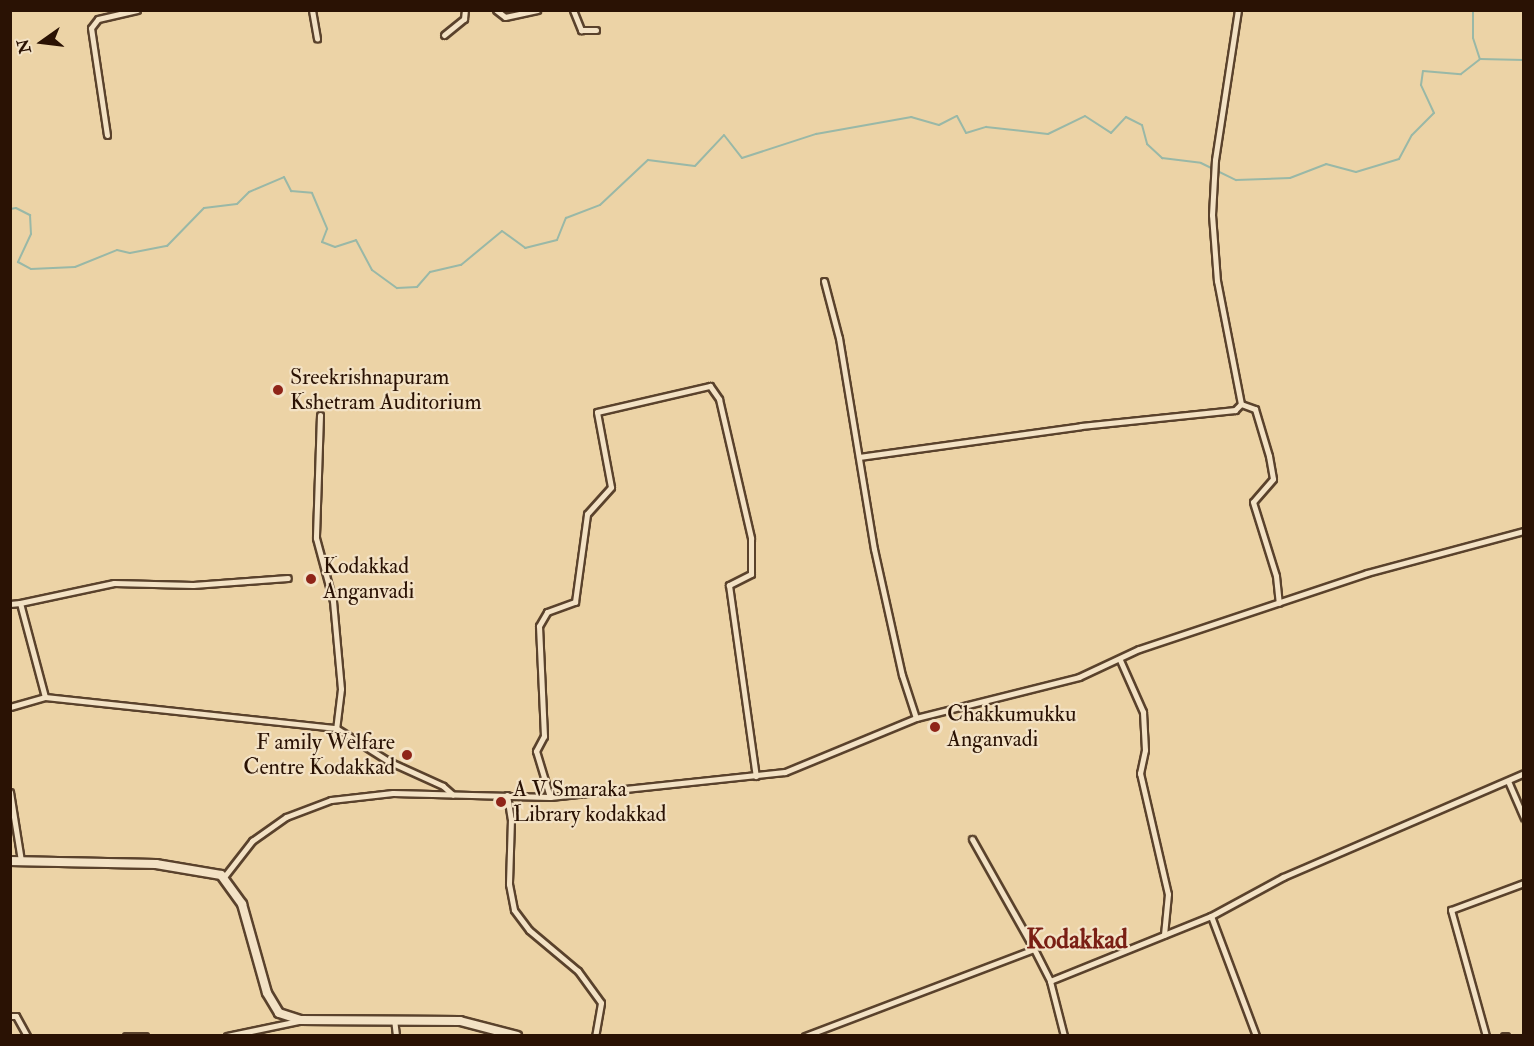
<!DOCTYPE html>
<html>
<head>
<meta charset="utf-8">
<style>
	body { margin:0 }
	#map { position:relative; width:1534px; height:1046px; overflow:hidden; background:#ecd3a6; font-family:"IM FELL Double Pica",serif }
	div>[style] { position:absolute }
	.stream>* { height:2px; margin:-1px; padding:0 1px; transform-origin:1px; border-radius:1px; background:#99b8a7 }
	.roads { filter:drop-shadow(2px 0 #5a422c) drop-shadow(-2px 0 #5a422c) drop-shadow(0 2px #5a422c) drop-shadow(0 -2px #5a422c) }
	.street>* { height:5px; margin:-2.5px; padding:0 2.5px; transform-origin:2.5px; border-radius:2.5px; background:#f3e2c5 }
	.secondary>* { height:8px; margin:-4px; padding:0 4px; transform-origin:4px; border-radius:4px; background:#f3e2c5 }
	.dots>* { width:16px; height:16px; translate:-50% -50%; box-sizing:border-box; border:3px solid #f3e2c5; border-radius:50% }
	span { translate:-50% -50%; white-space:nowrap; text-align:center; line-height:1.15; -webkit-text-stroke:4.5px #f3e2c5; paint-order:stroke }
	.poi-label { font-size:22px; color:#2a1204 }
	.left { translate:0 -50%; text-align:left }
	.right { translate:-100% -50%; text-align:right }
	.quarter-label { font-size:26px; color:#7a1f14; font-weight:700 }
	.frame { position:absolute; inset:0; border:12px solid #2a1204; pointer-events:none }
	.north { position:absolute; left:12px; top:12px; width:60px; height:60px; -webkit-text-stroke:4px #f3e2c5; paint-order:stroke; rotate:256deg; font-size:16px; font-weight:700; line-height:24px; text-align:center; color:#2a1204 }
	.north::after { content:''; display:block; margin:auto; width:21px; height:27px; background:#2a1204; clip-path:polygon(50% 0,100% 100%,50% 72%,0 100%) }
</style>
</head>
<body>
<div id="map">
	<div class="stream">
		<i style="left:1473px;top:10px;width:28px;rotate:90deg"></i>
		<i style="left:1473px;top:38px;width:22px;rotate:72deg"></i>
		<i style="left:10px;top:209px;width:6px;rotate:-9deg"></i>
		<i style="left:16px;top:208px;width:16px;rotate:27deg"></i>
		<i style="left:30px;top:215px;width:19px;rotate:87deg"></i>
		<i style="left:31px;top:234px;width:31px;rotate:115deg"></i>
		<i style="left:18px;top:262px;width:15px;rotate:28deg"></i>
		<i style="left:31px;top:269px;width:44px;rotate:-2.6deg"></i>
		<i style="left:75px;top:267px;width:45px;rotate:-22deg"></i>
		<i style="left:117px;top:250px;width:13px;rotate:13deg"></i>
		<i style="left:130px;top:253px;width:38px;rotate:-11deg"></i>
		<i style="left:167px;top:246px;width:53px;rotate:-45.8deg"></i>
		<i style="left:204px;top:208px;width:33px;rotate:-7deg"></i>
		<i style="left:237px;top:204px;width:17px;rotate:-45deg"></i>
		<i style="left:249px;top:192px;width:38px;rotate:-23deg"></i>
		<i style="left:284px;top:177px;width:16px;rotate:63deg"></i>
		<i style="left:291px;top:191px;width:21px;rotate:5deg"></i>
		<i style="left:312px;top:193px;width:39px;rotate:67deg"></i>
		<i style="left:327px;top:229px;width:14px;rotate:111deg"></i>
		<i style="left:322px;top:242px;width:14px;rotate:21deg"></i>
		<i style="left:335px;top:247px;width:22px;rotate:-18deg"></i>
		<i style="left:356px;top:240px;width:34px;rotate:62deg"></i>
		<i style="left:372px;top:270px;width:31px;rotate:36deg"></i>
		<i style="left:397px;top:288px;width:20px;rotate:-3deg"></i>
		<i style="left:417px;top:287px;width:20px;rotate:-49deg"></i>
		<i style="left:430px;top:272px;width:32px;rotate:-13deg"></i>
		<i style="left:461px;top:265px;width:53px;rotate:-39.7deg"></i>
		<i style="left:502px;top:231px;width:29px;rotate:36deg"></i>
		<i style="left:525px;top:248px;width:33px;rotate:-14deg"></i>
		<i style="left:557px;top:240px;width:24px;rotate:-68deg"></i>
		<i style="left:566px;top:218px;width:36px;rotate:-21deg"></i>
		<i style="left:600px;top:205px;width:66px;rotate:-43.2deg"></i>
		<i style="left:648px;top:160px;width:47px;rotate:7.3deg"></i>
		<i style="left:695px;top:166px;width:42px;rotate:-46.9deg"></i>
		<i style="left:724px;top:135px;width:29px;rotate:52deg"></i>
		<i style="left:742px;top:158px;width:78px;rotate:-18deg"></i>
		<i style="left:816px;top:134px;width:97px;rotate:-10.1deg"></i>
		<i style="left:911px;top:117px;width:29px;rotate:16deg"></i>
		<i style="left:939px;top:125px;width:20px;rotate:-27deg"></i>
		<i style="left:957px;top:116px;width:19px;rotate:62deg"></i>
		<i style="left:966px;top:133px;width:21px;rotate:-17deg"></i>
		<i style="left:986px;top:127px;width:62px;rotate:6.4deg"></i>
		<i style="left:1048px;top:134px;width:41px;rotate:-25.9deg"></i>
		<i style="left:1085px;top:116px;width:31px;rotate:33deg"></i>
		<i style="left:1111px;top:133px;width:22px;rotate:-47deg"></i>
		<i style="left:1126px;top:117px;width:18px;rotate:27deg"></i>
		<i style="left:1142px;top:125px;width:20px;rotate:75deg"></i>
		<i style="left:1147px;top:144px;width:21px;rotate:43deg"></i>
		<i style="left:1162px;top:158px;width:39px;rotate:7deg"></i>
		<i style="left:1201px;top:163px;width:39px;rotate:26deg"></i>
		<i style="left:1236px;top:180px;width:54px;rotate:-2.1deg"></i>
		<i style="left:1290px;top:178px;width:39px;rotate:-21deg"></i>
		<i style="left:1326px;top:164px;width:31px;rotate:15deg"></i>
		<i style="left:1356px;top:172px;width:45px;rotate:-16.8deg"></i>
		<i style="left:1399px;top:159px;width:27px;rotate:-62deg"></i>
		<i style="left:1412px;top:135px;width:31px;rotate:-45deg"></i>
		<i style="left:1434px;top:113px;width:31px;rotate:-115deg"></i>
		<i style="left:1421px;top:85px;width:14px;rotate:-82deg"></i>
		<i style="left:1423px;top:71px;width:38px;rotate:5deg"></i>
		<i style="left:1461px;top:74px;width:24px;rotate:-38deg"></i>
		<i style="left:1480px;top:59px;width:44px;rotate:1.3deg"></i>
	</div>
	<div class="roads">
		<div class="street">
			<i style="left:312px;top:10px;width:29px;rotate:80deg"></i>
			<i style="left:496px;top:10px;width:11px;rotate:38deg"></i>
			<i style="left:505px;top:17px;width:33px;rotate:-12deg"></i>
			<i style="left:573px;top:10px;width:22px;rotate:68deg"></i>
			<i style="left:581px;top:30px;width:15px"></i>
			<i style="left:444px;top:35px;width:26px;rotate:-39deg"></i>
			<i style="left:464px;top:19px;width:9px;rotate:-84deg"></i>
			<i style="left:107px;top:135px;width:108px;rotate:-98.5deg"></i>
			<i style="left:91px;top:28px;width:11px;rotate:-52deg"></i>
			<i style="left:98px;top:19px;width:40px;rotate:-13deg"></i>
			<i style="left:824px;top:281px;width:59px;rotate:75.3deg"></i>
			<i style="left:839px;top:338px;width:214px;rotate:80.6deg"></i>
			<i style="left:874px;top:549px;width:129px;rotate:77.5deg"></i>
			<i style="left:902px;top:675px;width:45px;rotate:72deg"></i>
			<i style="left:1241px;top:404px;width:15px;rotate:20deg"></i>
			<i style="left:1255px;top:409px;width:49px;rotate:73.4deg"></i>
			<i style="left:1269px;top:456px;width:23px;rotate:80deg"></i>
			<i style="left:1273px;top:479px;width:30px;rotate:131deg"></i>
			<i style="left:1253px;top:502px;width:77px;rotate:72.7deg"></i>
			<i style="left:1276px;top:576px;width:27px;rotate:84deg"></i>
			<i style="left:320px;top:415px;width:123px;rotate:91.9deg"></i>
			<i style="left:316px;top:538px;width:65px;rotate:74.9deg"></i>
			<i style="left:333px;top:601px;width:88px;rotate:84.8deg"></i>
			<i style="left:341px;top:689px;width:39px;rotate:97deg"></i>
			<i style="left:859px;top:457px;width:224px;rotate:-7.9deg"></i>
			<i style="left:1081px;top:426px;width:155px;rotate:-5.9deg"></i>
			<i style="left:1235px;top:410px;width:8px;rotate:-45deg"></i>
			<i style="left:1241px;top:404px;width:125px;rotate:-101deg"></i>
			<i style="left:1217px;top:281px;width:66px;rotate:-94.3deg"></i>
			<i style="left:1212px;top:215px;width:55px;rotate:-86.9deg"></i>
			<i style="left:1215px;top:160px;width:152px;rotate:-81.3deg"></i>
			<i style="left:20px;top:603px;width:96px;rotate:-12deg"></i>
			<i style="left:114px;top:583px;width:79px;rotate:1.5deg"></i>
			<i style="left:193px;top:585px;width:95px;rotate:-4.2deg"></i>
			<i style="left:10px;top:604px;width:10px;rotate:-6deg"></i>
			<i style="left:20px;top:603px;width:97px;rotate:75.1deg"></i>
			<i style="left:45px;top:697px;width:293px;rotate:6.1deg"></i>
			<i style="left:336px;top:728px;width:62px;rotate:32.4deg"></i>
			<i style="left:388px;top:761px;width:60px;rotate:24.4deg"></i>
			<i style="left:443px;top:786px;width:13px;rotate:42deg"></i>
			<i style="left:1120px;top:660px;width:57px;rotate:66.1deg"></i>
			<i style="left:1143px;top:712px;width:38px;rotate:87deg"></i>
			<i style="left:1145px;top:750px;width:24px;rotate:102deg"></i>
			<i style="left:1140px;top:773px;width:124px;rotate:77deg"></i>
			<i style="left:1168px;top:894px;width:41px;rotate:95.6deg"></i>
			<i style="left:10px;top:707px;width:36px;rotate:-16deg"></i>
			<i style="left:1508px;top:781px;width:40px;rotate:66.6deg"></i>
			<i style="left:10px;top:792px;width:70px;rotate:80.9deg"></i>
			<i style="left:507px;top:795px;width:24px;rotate:81deg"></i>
			<i style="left:511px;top:819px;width:65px;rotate:91.8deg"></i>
			<i style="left:509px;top:884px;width:26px;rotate:79deg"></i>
			<i style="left:514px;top:910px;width:25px;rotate:53deg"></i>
			<i style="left:529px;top:930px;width:64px;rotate:39.9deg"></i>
			<i style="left:578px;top:971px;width:39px;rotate:54deg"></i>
			<i style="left:601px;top:1003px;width:34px;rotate:100deg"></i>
			<i style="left:550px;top:797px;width:48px;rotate:-106.9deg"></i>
			<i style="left:536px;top:751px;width:17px;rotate:-62deg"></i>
			<i style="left:544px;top:736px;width:110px;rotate:-92.6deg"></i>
			<i style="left:539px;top:626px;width:16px;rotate:-60deg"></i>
			<i style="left:547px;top:612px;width:30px;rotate:-20deg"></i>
			<i style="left:575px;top:602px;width:89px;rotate:-82.2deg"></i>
			<i style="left:587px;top:514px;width:36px;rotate:-48deg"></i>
			<i style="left:611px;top:487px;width:76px;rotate:-100.6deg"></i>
			<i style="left:597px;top:412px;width:116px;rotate:-13deg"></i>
			<i style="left:710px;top:386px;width:16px;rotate:55deg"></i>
			<i style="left:719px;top:399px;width:143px;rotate:77deg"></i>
			<i style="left:751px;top:538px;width:36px;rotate:90deg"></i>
			<i style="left:751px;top:574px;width:25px;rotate:153deg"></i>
			<i style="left:729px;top:585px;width:193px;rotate:82deg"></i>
			<i style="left:972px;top:839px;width:126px;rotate:60.6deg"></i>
			<i style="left:224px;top:877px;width:46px;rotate:-52.1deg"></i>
			<i style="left:252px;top:841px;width:42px;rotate:-35.2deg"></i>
			<i style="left:286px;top:817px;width:48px;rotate:-20.7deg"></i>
			<i style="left:331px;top:800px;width:62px;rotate:-6.4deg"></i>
			<i style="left:393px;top:793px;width:157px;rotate:1.5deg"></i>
			<i style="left:550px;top:797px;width:236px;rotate:-6.1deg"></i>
			<i style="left:785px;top:772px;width:142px;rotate:-22.4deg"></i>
			<i style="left:916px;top:718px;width:168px;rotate:-14.1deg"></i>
			<i style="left:1079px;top:677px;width:66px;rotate:-25deg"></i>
			<i style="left:1139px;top:649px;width:240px;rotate:-18.4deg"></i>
			<i style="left:1367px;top:573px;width:163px;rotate:-15deg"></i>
			<i style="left:1211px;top:916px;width:82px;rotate:-28.4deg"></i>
			<i style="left:1283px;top:877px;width:262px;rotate:-23.3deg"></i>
			<i style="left:1050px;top:981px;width:57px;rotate:75.7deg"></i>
			<i style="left:10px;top:1016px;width:6px"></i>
			<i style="left:16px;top:1016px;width:23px;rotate:61deg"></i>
			<i style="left:394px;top:1019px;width:17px;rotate:83deg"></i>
			<i style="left:126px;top:1036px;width:19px"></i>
			<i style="left:227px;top:1036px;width:73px;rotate:-11.9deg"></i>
			<i style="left:805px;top:1036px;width:245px;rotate:-20.8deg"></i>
			<i style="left:1034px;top:949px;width:36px;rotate:63deg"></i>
			<i style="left:1050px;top:981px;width:174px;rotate:-22deg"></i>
			<i style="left:1211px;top:916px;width:128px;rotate:69.4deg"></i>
			<i style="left:1486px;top:1036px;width:131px;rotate:-105.5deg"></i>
			<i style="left:1451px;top:910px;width:78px;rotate:-20.3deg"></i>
			<i style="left:1504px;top:1036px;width:2px"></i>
		</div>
		<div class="secondary">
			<i style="left:10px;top:861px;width:146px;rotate:1.2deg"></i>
			<i style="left:156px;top:864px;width:66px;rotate:9.6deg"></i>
			<i style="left:221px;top:875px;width:36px;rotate:54deg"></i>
			<i style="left:242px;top:904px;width:92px;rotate:74.3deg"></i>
			<i style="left:267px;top:993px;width:23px;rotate:59deg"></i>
			<i style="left:279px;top:1013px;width:22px;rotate:18deg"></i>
			<i style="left:300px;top:1020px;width:160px;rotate:0.4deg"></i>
			<i style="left:460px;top:1021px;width:59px;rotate:14.7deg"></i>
		</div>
	</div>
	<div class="dots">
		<i style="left:278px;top:390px;background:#8f2418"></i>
		<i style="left:311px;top:579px;background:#8f2418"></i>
		<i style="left:935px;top:727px;background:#8f2418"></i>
		<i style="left:407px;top:755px;background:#8f2418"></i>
		<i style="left:501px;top:802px;background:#8f2418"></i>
	</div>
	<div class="poi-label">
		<span class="left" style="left:290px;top:390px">Sreekrishnapuram<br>Kshetram Auditorium</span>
		<span class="left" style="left:323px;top:579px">Kodakkad<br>Anganvadi</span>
		<span class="left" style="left:947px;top:727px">Chakkumukku<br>Anganvadi</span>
		<span class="right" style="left:395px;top:755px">F amily Welfare<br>Centre Kodakkad</span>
		<span class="left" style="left:513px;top:802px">A V Smaraka<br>Library kodakkad</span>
	</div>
	<div class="quarter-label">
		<span style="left:1077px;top:941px">Kodakkad</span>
	</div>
	<div class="frame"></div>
	<div class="north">N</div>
</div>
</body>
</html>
